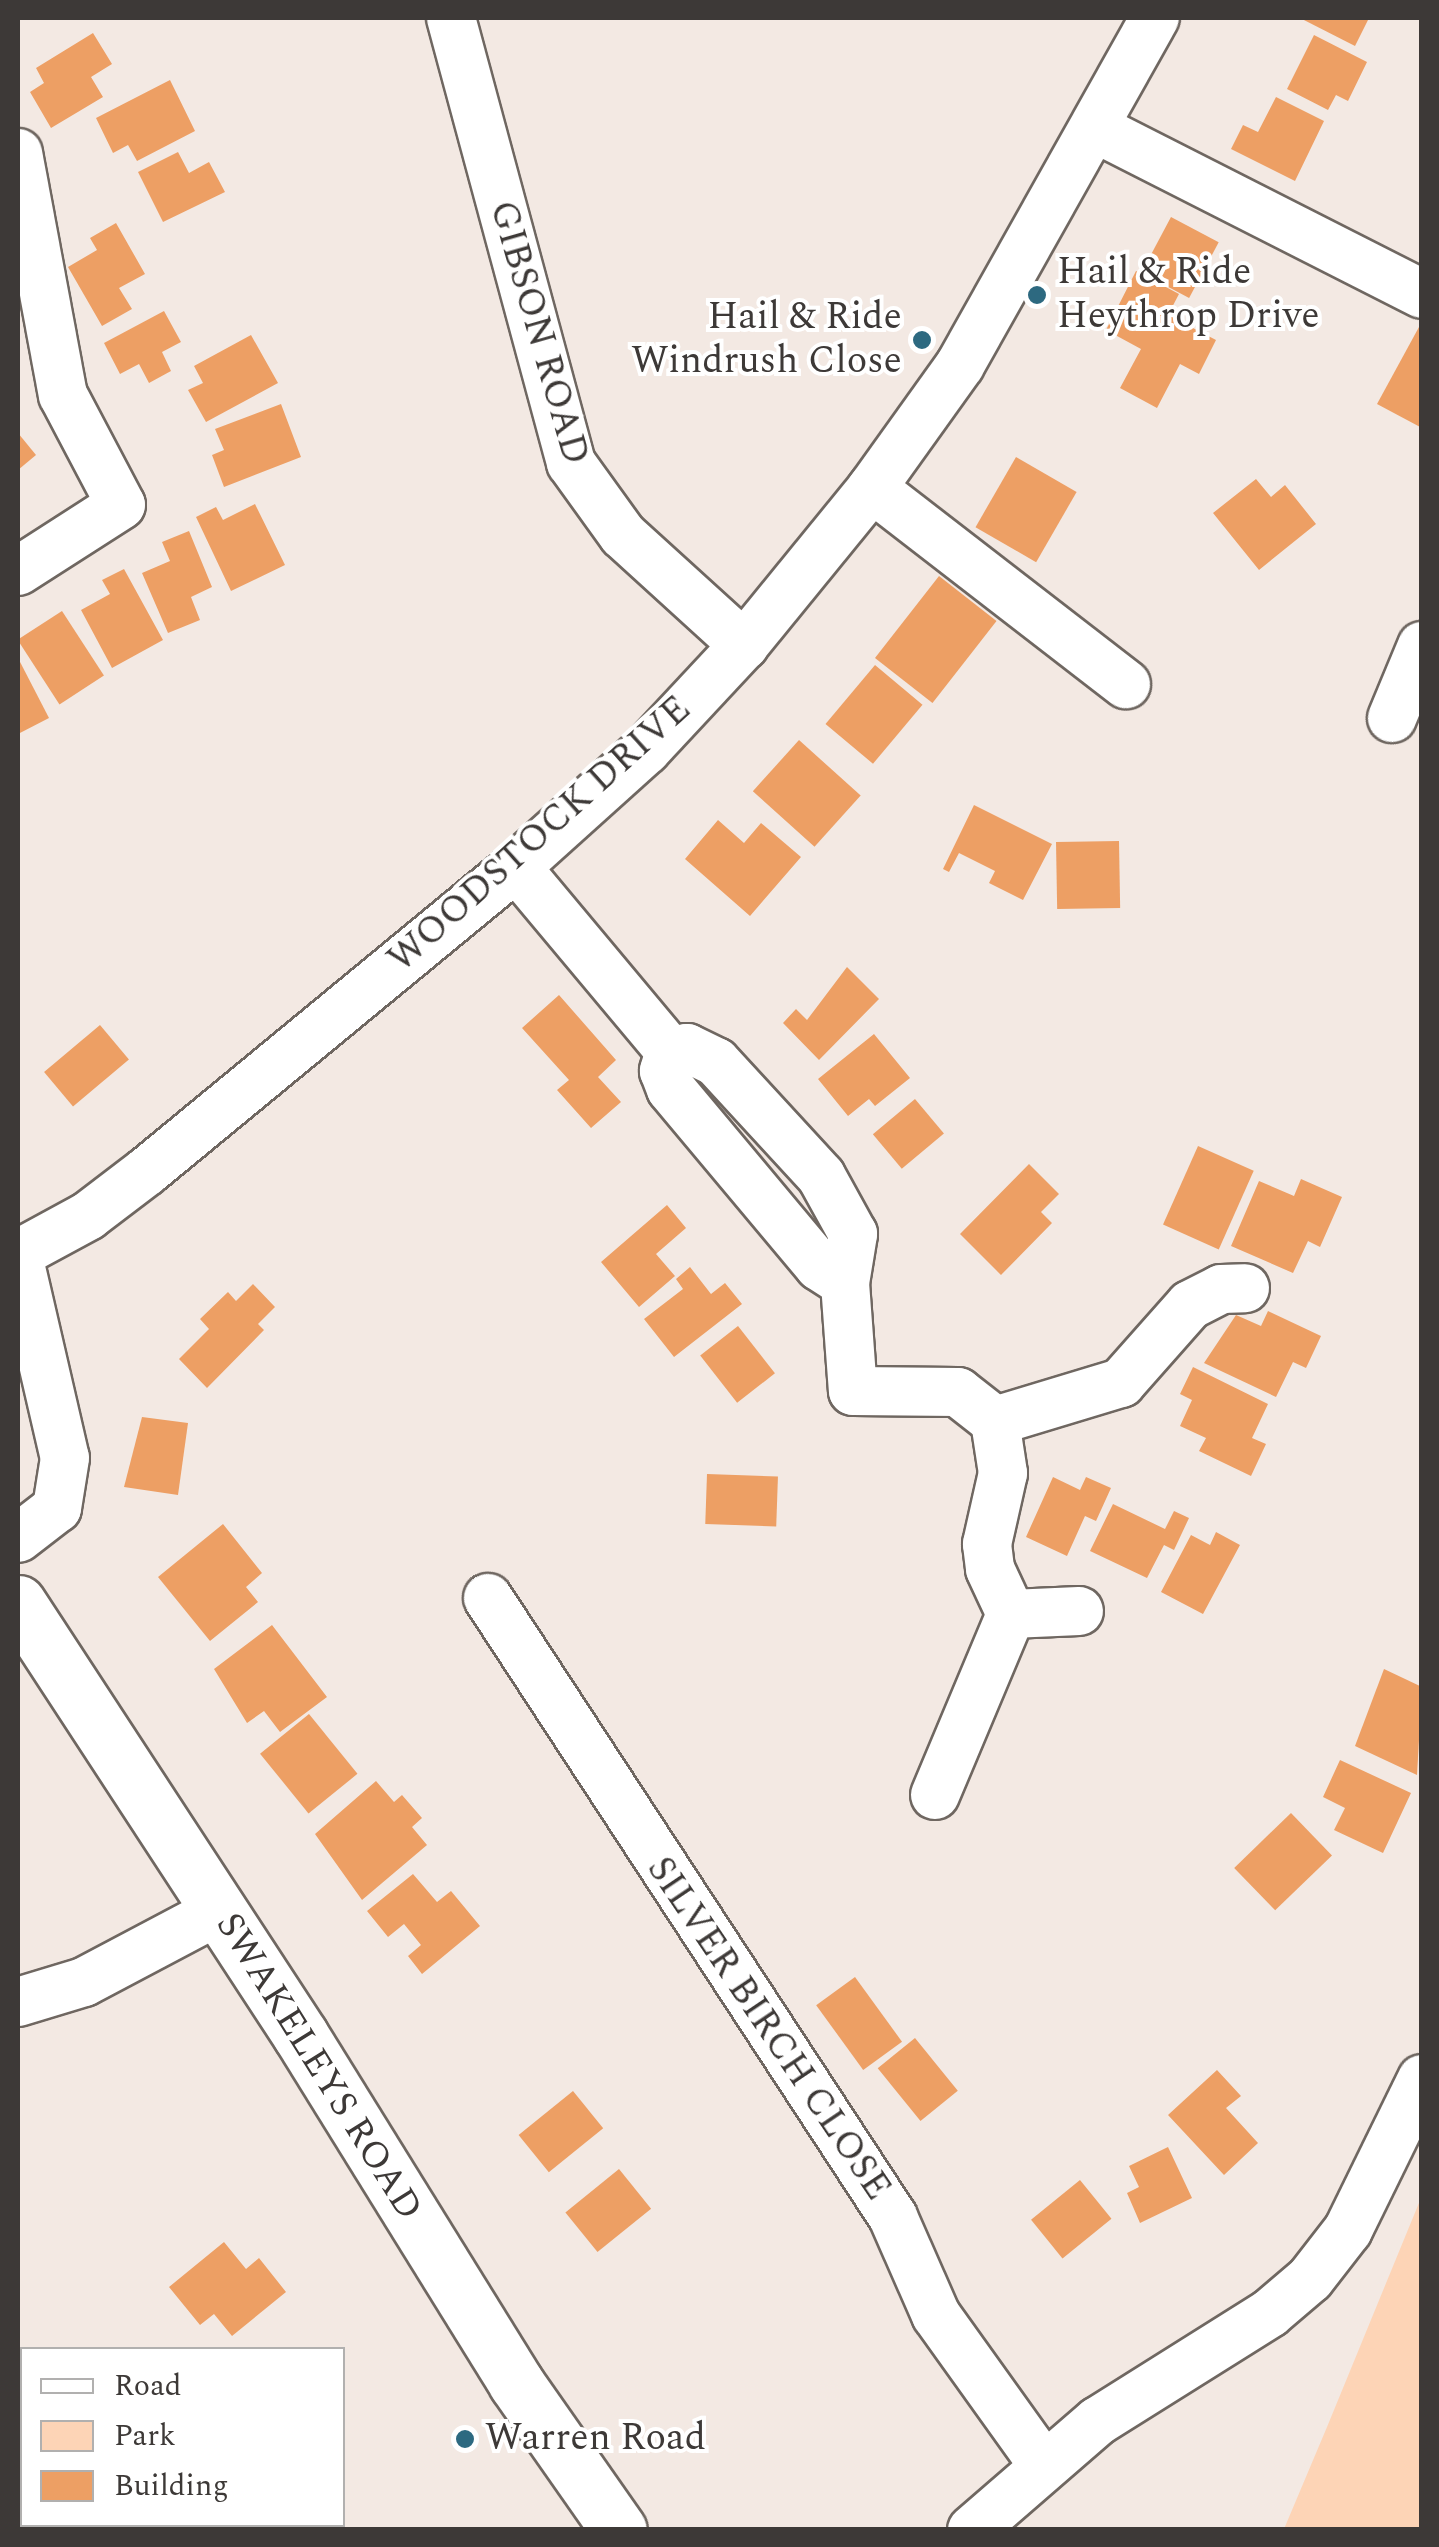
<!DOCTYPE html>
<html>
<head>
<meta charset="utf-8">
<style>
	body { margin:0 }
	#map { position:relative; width:1439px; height:2547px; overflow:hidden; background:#f3e9e3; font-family:Spectral,serif }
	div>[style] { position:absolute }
	.green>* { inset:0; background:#fdd4b6 }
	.building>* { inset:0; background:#ed9f64; transform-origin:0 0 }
	.roads { filter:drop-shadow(2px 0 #6f6761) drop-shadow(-2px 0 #6f6761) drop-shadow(0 2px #6f6761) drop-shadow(0 -2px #6f6761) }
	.minor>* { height:48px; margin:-24px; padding:0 24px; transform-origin:24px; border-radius:24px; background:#fff }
	.major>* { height:55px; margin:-27.5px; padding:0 27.5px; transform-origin:27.5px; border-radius:27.5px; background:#fff }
	.dots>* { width:28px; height:28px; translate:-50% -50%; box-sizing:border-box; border:5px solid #fff; border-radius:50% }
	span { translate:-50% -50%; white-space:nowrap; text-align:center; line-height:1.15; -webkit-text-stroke:8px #fff; paint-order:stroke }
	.poi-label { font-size:38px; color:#3d3937 }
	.left { translate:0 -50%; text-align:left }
	.right { translate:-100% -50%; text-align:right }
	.street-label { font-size:38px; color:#3d3937 }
	.frame { position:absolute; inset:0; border:20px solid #3d3937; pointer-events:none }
	.legend { position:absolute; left:20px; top:2347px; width:325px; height:180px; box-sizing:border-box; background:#fff; border:2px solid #b1b0af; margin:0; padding:12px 18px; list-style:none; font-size:30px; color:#3d3937 }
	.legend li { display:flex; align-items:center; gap:20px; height:50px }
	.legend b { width:50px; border:2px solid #b1b0af }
</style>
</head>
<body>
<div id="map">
	<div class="green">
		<i style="clip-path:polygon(1421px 2198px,1421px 2529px,1284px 2529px,1327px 2427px)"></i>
	</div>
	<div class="building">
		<i style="clip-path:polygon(1300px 18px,1369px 18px,1355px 46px)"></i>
		<i style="clip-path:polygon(93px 33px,112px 64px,91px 77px,103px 97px,51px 128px,30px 92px,44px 83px,36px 68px)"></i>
		<i style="clip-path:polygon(1314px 35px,1367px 62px,1348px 101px,1336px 95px,1328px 110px,1287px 89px)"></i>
		<i style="clip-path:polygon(170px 80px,195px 131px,137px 161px,128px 145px,113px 153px,96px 118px)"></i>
		<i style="clip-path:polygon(1276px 97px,1324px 121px,1295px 181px,1231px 149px,1243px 125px,1258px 132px)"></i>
		<i style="clip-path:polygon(178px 152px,189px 173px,209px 162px,225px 192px,163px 222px,138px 172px)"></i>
		<i style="left:1171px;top:217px;width:54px;height:63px;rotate:28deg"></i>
		<i style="clip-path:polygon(116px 223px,145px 274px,119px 288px,132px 309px,102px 326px,68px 267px,97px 250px,90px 238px)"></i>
		<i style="clip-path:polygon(1136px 271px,1179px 294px,1168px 315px,1216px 340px,1199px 374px,1180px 364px,1157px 408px,1120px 388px,1141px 349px,1106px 330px)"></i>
		<i style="clip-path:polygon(164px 311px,181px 342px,162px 352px,171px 371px,149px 383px,139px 364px,120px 374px,104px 343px)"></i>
		<i style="clip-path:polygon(1419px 327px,1422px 329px,1422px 428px,1377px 404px)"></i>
		<i style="clip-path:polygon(251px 335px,278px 383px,206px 422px,188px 390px,203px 383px,194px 366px)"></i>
		<i style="clip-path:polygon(281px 404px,301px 457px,224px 487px,212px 455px,224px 450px,215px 429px)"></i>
		<i style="clip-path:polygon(18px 433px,36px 455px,18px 470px)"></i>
		<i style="left:1016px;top:457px;width:70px;height:81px;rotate:30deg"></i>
		<i style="clip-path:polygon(1256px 479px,1271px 497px,1285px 485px,1316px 524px,1259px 570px,1213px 513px)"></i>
		<i style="clip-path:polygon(255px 504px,285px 565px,231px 591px,196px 517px,216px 507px,223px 520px)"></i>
		<i style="clip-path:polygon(189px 531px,212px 587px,191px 597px,200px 620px,168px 633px,142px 573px,170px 561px,162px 542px)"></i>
		<i style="clip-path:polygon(124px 569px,163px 640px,112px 668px,81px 610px,110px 594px,102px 580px)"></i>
		<i style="left:939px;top:576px;width:73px;height:104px;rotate:38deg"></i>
		<i style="left:62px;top:611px;width:77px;height:53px;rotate:57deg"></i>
		<i style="clip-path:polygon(18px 658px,49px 718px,18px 734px)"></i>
		<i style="left:875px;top:665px;width:62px;height:77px;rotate:40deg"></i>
		<i style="left:799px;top:740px;width:83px;height:69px;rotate:42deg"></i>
		<i style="clip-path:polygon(974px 805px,1052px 844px,1023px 900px,989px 883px,995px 871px,959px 853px,949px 872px,943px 869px)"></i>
		<i style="clip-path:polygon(718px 820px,744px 843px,761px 823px,801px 857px,750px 916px,685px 859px)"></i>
		<i style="left:1119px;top:841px;width:67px;height:63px;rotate:89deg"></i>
		<i style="clip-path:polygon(847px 967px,879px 999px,819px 1060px,783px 1023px,796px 1009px,807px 1020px)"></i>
		<i style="clip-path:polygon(559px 995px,616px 1060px,598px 1077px,621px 1102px,591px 1128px,557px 1090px,569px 1080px,522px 1028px)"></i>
		<i style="left:100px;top:1025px;width:45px;height:73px;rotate:50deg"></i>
		<i style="clip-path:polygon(874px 1034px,910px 1078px,875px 1106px,869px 1099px,848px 1116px,818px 1079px)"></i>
		<i style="left:915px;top:1099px;width:45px;height:55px;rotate:50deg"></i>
		<i style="left:1198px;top:1146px;width:61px;height:86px;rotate:24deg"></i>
		<i style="clip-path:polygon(1029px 1164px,1059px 1194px,1041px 1212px,1052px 1223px,1001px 1275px,960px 1234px)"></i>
		<i style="clip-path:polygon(1301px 1179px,1342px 1197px,1320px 1247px,1308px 1241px,1293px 1273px,1231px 1246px,1259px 1181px,1294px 1196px)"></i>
		<i style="clip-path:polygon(667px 1205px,686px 1228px,656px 1254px,675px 1276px,639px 1307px,601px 1262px)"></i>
		<i style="clip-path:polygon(690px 1267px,711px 1294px,725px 1283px,742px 1304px,674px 1357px,644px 1319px,683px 1289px,676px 1279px)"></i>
		<i style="clip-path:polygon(253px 1284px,275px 1307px,258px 1324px,264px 1330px,207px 1388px,179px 1359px,209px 1329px,200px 1319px,228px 1292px,236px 1301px)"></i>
		<i style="clip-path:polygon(1268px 1311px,1321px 1336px,1306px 1368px,1293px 1362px,1276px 1397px,1204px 1363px,1236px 1315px,1261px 1326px)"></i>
		<i style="left:738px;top:1326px;width:60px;height:48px;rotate:52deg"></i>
		<i style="clip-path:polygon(1193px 1367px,1268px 1404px,1252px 1438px,1266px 1444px,1251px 1476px,1199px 1451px,1206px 1438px,1180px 1426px,1192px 1400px,1180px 1394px)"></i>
		<i style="clip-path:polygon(142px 1417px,188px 1423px,178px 1495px,124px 1487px)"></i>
		<i style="left:707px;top:1474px;width:71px;height:50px;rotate:2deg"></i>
		<i style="clip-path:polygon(1053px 1477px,1080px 1490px,1086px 1477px,1111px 1488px,1096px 1521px,1085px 1516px,1067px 1556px,1026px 1537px)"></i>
		<i style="clip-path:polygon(1113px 1504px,1165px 1529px,1174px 1511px,1189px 1518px,1174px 1550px,1164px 1545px,1147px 1578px,1090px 1551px)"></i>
		<i style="clip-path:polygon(223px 1524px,262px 1573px,246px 1587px,258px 1602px,210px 1641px,158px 1577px)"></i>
		<i style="clip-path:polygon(1216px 1532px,1240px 1545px,1203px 1614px,1161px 1592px,1191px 1535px,1210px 1545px)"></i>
		<i style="clip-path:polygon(272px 1625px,327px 1697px,280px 1732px,264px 1711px,247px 1723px,214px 1669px)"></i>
		<i style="clip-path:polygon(1384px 1669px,1422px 1687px,1417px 1775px,1355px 1746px)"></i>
		<i style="left:309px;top:1714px;width:77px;height:63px;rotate:51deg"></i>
		<i style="clip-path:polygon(1340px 1760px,1411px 1793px,1383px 1853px,1334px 1830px,1345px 1808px,1323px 1797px)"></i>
		<i style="clip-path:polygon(376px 1781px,394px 1802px,402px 1795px,422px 1818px,412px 1827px,427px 1845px,362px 1900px,315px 1834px)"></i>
		<i style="left:1291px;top:1813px;width:59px;height:79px;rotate:46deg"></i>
		<i style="clip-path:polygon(413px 1874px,437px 1902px,451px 1891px,480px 1926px,422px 1974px,408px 1956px,421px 1945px,404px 1924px,388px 1937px,367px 1911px)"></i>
		<i style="left:855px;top:1977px;width:80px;height:48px;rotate:54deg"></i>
		<i style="left:915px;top:2038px;width:68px;height:48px;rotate:51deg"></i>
		<i style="clip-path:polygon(1217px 2070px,1241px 2096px,1226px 2108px,1258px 2143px,1224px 2175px,1168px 2115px)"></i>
		<i style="left:573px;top:2091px;width:48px;height:70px;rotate:51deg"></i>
		<i style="clip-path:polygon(1168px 2147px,1192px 2198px,1140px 2223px,1127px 2193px,1139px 2187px,1129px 2166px)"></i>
		<i style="left:619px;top:2169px;width:51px;height:69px;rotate:51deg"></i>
		<i style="left:1080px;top:2180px;width:50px;height:63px;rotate:51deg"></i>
		<i style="clip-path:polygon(224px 2242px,246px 2269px,259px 2258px,286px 2292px,232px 2336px,214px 2314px,200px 2325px,169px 2287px)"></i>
	</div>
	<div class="roads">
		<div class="minor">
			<i style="left:451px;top:18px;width:461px;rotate:74.9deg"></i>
			<i style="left:571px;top:463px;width:89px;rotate:54.2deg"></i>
			<i style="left:623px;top:535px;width:164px;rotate:42.3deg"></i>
			<i style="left:1097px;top:129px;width:364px;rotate:26.9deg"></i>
			<i style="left:18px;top:153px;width:246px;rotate:79.5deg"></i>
			<i style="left:63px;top:395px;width:124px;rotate:62.2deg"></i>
			<i style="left:121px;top:505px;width:122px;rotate:147.3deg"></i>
			<i style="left:872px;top:488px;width:321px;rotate:37.7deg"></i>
			<i style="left:1392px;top:718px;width:78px;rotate:-67.4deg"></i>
			<i style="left:516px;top:867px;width:240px;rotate:50.1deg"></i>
			<i style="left:670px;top:1051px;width:21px;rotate:107deg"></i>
			<i style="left:664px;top:1071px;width:19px;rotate:69deg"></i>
			<i style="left:671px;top:1089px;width:231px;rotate:50.1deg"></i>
			<i style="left:819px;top:1266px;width:31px;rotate:33deg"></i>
			<i style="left:845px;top:1283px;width:50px;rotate:-80.7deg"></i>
			<i style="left:853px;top:1234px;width:66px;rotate:-118.9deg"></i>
			<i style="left:821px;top:1176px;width:155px;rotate:-132.6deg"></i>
			<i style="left:716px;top:1062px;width:32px;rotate:-154deg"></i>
			<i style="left:687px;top:1048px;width:17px;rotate:170deg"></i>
			<i style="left:18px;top:1254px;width:80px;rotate:-28.5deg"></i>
			<i style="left:88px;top:1216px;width:74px;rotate:-37.3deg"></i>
			<i style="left:147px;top:1171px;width:478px;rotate:-39.5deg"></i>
			<i style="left:516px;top:867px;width:175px;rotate:-42deg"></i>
			<i style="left:646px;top:750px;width:144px;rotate:-47deg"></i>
			<i style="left:744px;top:645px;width:203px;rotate:-50.8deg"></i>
			<i style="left:872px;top:488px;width:151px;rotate:-54.4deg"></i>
			<i style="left:960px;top:365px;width:398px;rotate:-60.7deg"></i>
			<i style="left:18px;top:1255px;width:208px;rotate:77deg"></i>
			<i style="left:65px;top:1458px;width:51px;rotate:99.1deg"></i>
			<i style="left:57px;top:1508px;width:49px;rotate:142.4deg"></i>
			<i style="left:845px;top:1283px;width:108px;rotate:85.8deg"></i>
			<i style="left:853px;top:1391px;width:105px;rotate:0.5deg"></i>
			<i style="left:958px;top:1392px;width:47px;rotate:38.1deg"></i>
			<i style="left:995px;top:1421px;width:53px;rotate:81.3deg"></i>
			<i style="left:1003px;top:1473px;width:73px;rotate:102.7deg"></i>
			<i style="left:987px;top:1544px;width:25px;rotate:83deg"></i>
			<i style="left:990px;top:1569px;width:50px;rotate:65deg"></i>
			<i style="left:995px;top:1421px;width:132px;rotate:-16.8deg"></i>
			<i style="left:1121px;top:1383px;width:104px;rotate:-48.5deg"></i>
			<i style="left:1190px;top:1305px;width:35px;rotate:-27deg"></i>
			<i style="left:1221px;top:1289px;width:24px;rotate:-2deg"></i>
			<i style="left:488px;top:1598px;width:740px;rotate:56.8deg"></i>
			<i style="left:893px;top:2217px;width:107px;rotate:66.3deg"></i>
			<i style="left:936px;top:2315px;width:182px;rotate:54.4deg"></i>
			<i style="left:935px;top:1795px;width:196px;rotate:-67.2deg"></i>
			<i style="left:1011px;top:1614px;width:68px;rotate:-2.5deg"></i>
			<i style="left:18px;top:2002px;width:69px;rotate:-16.9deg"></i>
			<i style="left:84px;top:1982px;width:154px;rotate:-27.9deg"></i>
			<i style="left:972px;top:2530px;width:167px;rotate:-40.9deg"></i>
			<i style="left:1098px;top:2421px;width:203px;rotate:-32.1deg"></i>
			<i style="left:1270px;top:2313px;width:52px;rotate:-40.4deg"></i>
			<i style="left:1310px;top:2279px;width:62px;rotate:-52.2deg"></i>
			<i style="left:1348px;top:2230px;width:168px;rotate:-63.9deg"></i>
		</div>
		<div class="major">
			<i style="left:18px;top:1603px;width:517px;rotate:56.83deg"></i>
			<i style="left:301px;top:2036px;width:408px;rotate:58.2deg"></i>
			<i style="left:516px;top:2383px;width:179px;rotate:55deg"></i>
		</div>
	</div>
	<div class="dots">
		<i style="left:1037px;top:295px;background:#2d6980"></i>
		<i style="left:922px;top:340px;background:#2d6980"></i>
		<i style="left:465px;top:2439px;background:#2d6980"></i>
	</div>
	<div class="poi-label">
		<span class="left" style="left:1057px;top:295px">Hail &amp; Ride<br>Heythrop Drive</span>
		<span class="right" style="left:902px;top:340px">Hail &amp; Ride<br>Windrush Close</span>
		<span class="left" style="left:485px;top:2439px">Warren Road</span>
	</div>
	<div class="street-label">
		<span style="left:538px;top:333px;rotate:74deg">GIBSON ROAD</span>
		<span style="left:540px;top:835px;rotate:-42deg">WOODSTOCK DRIVE</span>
		<span style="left:768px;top:2029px;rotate:56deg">SILVER BIRCH CLOSE</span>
		<span style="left:318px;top:2067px;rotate:58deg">SWAKELEYS ROAD</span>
	</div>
	<div class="frame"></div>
	<ul class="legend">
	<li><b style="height:12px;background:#fff"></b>Road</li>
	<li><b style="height:28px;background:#fdd4b6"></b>Park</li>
	<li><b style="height:28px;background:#ed9f64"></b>Building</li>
	</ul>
</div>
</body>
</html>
